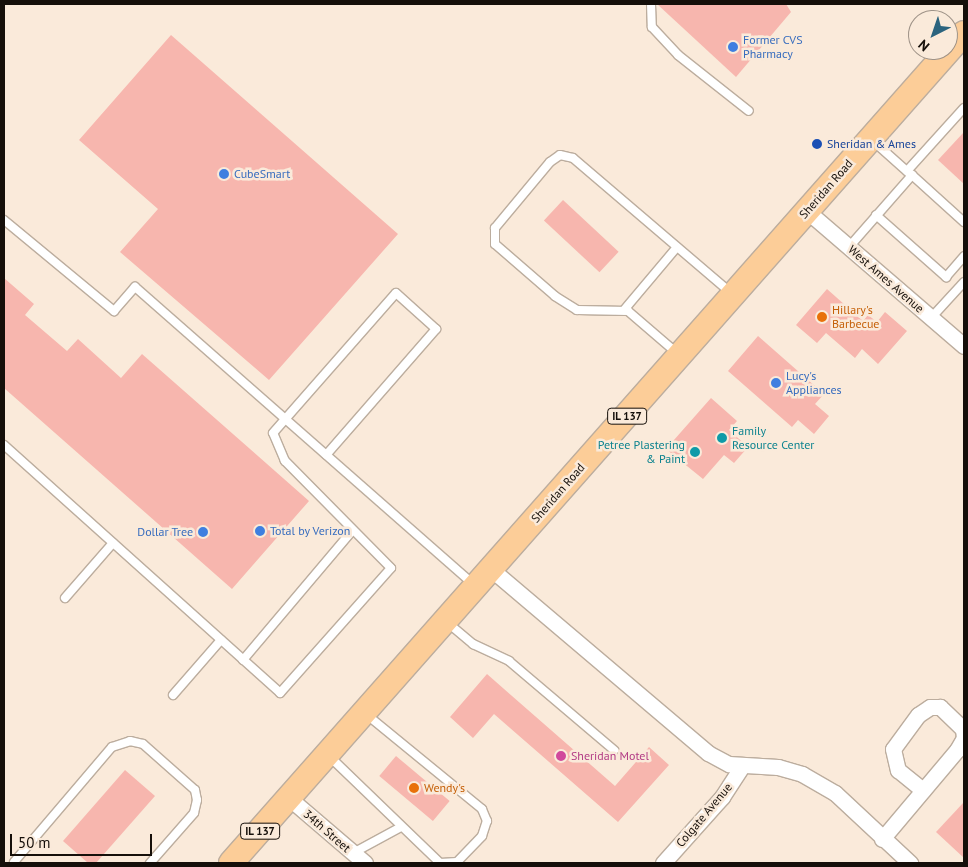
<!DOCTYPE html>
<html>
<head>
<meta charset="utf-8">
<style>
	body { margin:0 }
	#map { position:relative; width:968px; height:867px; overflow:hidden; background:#faeada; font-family:"PT Sans",sans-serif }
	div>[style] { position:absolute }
	.building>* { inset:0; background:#f7b6ae; transform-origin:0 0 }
	.roads { filter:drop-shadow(1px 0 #bcad9e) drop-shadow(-1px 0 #bcad9e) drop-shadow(0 1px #bcad9e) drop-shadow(0 -1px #bcad9e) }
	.lane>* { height:8px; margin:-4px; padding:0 4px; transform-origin:4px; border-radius:4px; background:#fff }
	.street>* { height:15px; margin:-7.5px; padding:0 7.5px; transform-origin:7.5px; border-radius:7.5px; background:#fff }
	.primary>* { height:24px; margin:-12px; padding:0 12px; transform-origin:12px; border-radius:12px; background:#fccd98 }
	.dots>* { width:14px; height:14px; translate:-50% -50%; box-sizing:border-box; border:2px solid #faeada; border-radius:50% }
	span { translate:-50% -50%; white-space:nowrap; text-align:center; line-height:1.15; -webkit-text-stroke:5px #faeada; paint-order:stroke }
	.shield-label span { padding:1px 4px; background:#faeada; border:1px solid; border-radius:4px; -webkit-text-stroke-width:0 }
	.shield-label { font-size:11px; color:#150f0a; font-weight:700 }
	.shop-label { font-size:12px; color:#366cbe }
	.left { translate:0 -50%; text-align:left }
	.right { translate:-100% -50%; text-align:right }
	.transit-label { font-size:12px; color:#164399 }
	.street-label { font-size:12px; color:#150f0a }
	.food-label { font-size:12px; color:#c56008 }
	.culture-label { font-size:12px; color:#0d838f }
	.hotel-label { font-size:12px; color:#b23c85 }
	.frame { position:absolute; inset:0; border:5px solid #150f0a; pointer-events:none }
	.north { position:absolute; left:908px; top:10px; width:50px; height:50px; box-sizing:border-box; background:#faeada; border:1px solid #9e9287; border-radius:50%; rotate:221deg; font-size:14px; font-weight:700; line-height:20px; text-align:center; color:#150f0a }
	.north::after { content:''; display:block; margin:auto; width:18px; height:22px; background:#2c647e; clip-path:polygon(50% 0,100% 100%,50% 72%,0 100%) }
	.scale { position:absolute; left:10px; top:834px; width:142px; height:22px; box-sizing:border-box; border:2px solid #150f0a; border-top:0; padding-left:6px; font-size:15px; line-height:18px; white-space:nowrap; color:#150f0a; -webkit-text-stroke:4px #faeada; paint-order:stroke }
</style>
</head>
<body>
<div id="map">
	<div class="building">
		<i style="clip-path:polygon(657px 4px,786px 4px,791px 12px,736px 77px)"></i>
		<i style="clip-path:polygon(171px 35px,398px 234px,269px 380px,120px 252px,158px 209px,79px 140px)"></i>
		<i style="clip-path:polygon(964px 132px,964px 184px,938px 160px)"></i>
		<i style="left:563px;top:200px;width:76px;height:28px;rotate:43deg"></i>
		<i style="clip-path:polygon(4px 278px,34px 304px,25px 315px,67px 351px,78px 339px,121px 378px,142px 354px,309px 501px,232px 589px,4px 388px)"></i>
		<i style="clip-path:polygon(827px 289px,863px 321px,868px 315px,877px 322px,885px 312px,907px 331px,878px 364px,862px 349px,855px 358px,826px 333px,817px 343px,796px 325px)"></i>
		<i style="clip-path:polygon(758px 336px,824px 394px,815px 404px,829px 416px,814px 434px,798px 420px,792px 427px,728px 371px)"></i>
		<i style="clip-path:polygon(711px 398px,737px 421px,729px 430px,748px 447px,734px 463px,724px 455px,703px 479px,666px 449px)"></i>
		<i style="clip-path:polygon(487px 674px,615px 786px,649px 747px,669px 765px,618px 822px,494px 714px,473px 738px,450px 717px)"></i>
		<i style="left:396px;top:756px;width:70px;height:26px;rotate:40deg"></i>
		<i style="clip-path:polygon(125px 770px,155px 796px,96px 863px,88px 863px,63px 841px)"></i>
		<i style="clip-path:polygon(964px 802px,964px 858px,936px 832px)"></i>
	</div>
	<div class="roads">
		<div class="lane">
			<i style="left:651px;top:4px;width:23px;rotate:88deg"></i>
			<i style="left:652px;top:27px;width:38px;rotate:47deg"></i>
			<i style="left:678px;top:55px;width:90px;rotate:38.3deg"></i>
			<i style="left:872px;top:140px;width:51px;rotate:41.8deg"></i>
			<i style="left:907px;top:171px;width:85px;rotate:-47.9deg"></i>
			<i style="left:876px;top:215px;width:94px;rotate:41.5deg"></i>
			<i style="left:946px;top:277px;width:28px;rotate:-49deg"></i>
			<i style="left:4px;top:220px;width:143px;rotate:39.6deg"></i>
			<i style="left:114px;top:311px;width:32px;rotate:-49deg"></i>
			<i style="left:135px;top:287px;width:451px;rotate:41.3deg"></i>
			<i style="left:849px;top:247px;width:96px;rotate:-48.8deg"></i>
			<i style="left:912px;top:175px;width:70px;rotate:42.1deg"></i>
			<i style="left:624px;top:310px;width:82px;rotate:-49.9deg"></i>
			<i style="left:931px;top:318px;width:49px;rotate:-47.5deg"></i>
			<i style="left:678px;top:354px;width:66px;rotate:-139.3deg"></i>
			<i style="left:628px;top:311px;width:51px;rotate:-178.9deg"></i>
			<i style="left:577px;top:310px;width:26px;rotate:-148deg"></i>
			<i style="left:555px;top:296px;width:79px;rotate:-139.1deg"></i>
			<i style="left:495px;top:244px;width:16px;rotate:-90deg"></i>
			<i style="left:495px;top:228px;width:86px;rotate:-50.2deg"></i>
			<i style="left:550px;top:162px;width:12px;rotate:-35deg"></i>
			<i style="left:560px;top:155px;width:13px;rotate:13deg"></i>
			<i style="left:573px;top:158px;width:206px;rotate:40.5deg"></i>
			<i style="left:4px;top:445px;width:371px;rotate:41.9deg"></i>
			<i style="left:280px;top:693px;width:167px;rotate:-48.4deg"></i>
			<i style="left:391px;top:568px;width:151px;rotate:-134.7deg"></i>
			<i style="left:285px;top:461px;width:30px;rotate:-113deg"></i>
			<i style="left:273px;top:433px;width:186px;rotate:-48.7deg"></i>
			<i style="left:396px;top:293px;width:54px;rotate:42deg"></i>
			<i style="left:436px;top:329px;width:167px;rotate:131.1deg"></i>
			<i style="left:65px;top:598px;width:73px;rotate:-48.9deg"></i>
			<i style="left:448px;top:623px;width:33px;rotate:40deg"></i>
			<i style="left:473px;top:644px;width:40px;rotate:25deg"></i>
			<i style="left:509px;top:661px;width:138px;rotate:40.3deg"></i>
			<i style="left:243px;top:660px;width:169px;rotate:-49.8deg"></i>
			<i style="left:173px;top:695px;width:73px;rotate:-48.9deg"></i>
			<i style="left:329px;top:756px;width:154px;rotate:43.9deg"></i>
			<i style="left:440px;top:863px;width:17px;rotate:-3deg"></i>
			<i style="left:457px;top:862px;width:36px;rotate:-46deg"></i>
			<i style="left:482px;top:836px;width:16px;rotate:-72deg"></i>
			<i style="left:487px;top:821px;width:13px;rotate:-113deg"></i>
			<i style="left:482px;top:809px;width:150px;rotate:-140.7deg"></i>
			<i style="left:353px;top:853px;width:55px;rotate:-28.4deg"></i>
			<i style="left:14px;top:862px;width:151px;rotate:-49.6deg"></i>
			<i style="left:112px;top:747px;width:19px;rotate:-18deg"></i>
			<i style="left:130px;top:741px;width:13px;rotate:13deg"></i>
			<i style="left:143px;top:744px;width:69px;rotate:41.5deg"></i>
			<i style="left:195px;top:790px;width:10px;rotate:79deg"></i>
			<i style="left:197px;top:800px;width:13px;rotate:103deg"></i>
			<i style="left:194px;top:813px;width:67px;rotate:131.3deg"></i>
		</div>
		<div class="street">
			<i style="left:807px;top:211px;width:207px;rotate:40.7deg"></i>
			<i style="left:491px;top:569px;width:285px;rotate:40.3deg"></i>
			<i style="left:708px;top:753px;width:24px;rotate:28deg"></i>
			<i style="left:729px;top:764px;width:49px;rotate:3.5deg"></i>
			<i style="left:778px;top:767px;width:25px;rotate:16deg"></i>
			<i style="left:802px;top:774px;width:38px;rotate:30deg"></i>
			<i style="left:835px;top:793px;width:103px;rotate:43deg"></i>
			<i style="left:289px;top:798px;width:100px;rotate:40.5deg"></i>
			<i style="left:882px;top:839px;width:116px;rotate:-49.9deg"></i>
			<i style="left:957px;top:750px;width:14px;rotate:-60deg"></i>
			<i style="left:964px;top:738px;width:9px;rotate:-96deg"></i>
			<i style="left:963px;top:729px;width:32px;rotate:-136deg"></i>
			<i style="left:940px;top:707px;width:10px;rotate:180deg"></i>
			<i style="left:930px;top:707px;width:14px;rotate:146deg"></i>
			<i style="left:918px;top:715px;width:42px;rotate:126.3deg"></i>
			<i style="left:893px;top:749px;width:22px;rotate:77deg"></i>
			<i style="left:898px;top:770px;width:32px;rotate:39deg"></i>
			<i style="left:663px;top:863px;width:89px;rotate:-48.2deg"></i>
			<i style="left:722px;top:797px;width:38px;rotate:-57deg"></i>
		</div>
		<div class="primary">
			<i style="left:231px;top:863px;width:1107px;rotate:-48.55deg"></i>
		</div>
	</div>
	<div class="dots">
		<i style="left:733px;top:47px;background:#3f7fe0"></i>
		<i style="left:817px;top:144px;background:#1a4fb4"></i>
		<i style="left:224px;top:174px;background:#3f7fe0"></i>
		<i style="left:822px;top:317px;background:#e8710a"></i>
		<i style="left:776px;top:383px;background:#3f7fe0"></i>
		<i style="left:722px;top:438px;background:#0f9aa8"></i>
		<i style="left:695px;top:452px;background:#0f9aa8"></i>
		<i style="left:260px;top:531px;background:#3f7fe0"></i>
		<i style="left:203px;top:532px;background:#3f7fe0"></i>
		<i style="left:561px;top:756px;background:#d1479c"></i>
		<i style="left:414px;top:788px;background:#e8710a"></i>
	</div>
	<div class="shield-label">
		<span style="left:627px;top:416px">IL 137</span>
		<span style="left:260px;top:831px">IL 137</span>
	</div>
	<div class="shop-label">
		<span class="left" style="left:743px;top:47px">Former CVS<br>Pharmacy</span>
		<span class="left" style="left:234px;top:174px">CubeSmart</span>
		<span class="left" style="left:786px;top:383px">Lucy's<br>Appliances</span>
		<span class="left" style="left:270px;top:531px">Total by Verizon</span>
		<span class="right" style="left:193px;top:532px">Dollar Tree</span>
	</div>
	<div class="transit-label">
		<span class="left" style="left:827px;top:144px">Sheridan &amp; Ames</span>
	</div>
	<div class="street-label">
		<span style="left:826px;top:189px;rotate:-49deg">Sheridan Road</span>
		<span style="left:886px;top:279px;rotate:41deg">West Ames Avenue</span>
		<span style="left:558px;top:493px;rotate:-49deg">Sheridan Road</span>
		<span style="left:704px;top:815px;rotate:-50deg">Colgate Avenue</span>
		<span style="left:327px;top:831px;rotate:41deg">34th Street</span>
	</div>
	<div class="food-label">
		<span class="left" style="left:832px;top:317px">Hillary's<br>Barbecue</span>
		<span class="left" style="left:424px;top:788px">Wendy's</span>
	</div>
	<div class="culture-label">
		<span class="left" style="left:732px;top:438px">Family<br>Resource Center</span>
		<span class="right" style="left:685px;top:452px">Petree Plastering<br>&amp; Paint</span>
	</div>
	<div class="hotel-label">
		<span class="left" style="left:571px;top:756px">Sheridan Motel</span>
	</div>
	<div class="frame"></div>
	<div class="north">N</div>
	<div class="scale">50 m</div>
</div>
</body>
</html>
